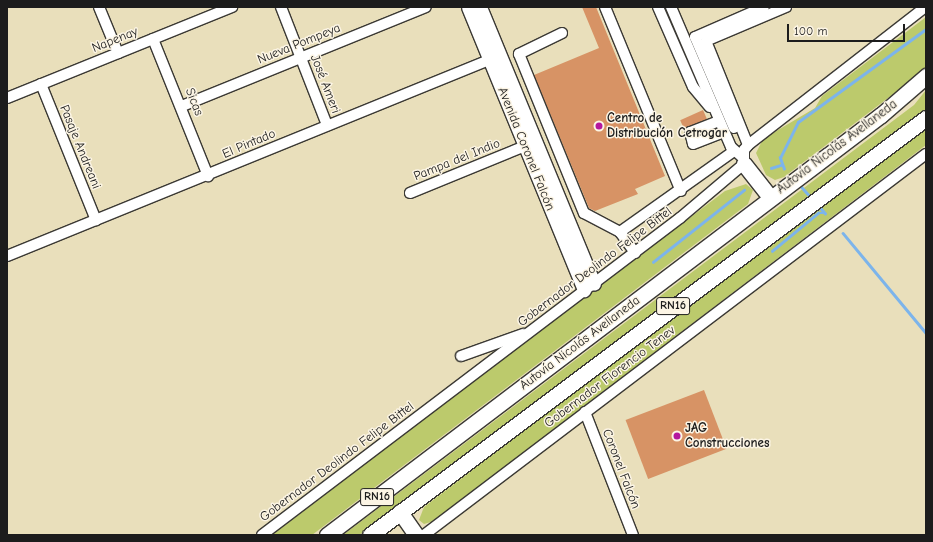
<!DOCTYPE html>
<html>
<head>
<meta charset="utf-8">
<style>
	body { margin:0 }
	#map { position:relative; width:933px; height:542px; overflow:hidden; background:#e9dfbb; font-family:"Comic Neue",sans-serif }
	div>[style] { position:absolute }
	.green>* { inset:0; background:#bcca6c }
	.stream>* { height:2.5px; margin:-1.25px; padding:0 1.25px; transform-origin:1.25px; border-radius:1.25px; background:#7cb4eb }
	.building>* { inset:0; background:#d79365; transform-origin:0 0 }
	.roads { filter:drop-shadow(1px 0 #3b3934) drop-shadow(-1px 0 #3b3934) drop-shadow(0 1px #3b3934) drop-shadow(0 -1px #3b3934) }
	.minor>* { height:10px; margin:-5px; padding:0 5px; transform-origin:5px; border-radius:5px; background:#fff }
	.major>* { height:13px; margin:-6.5px; padding:0 6.5px; transform-origin:6.5px; border-radius:6.5px; background:#fff }
	.highway>* { height:15px; margin:-7.5px; padding:0 7.5px; transform-origin:7.5px; border-radius:7.5px; background:#fff }
	.dots>* { width:11px; height:11px; translate:-50% -50%; box-sizing:border-box; border:2px solid #fcf5e5; border-radius:50% }
	span { translate:-50% -50%; white-space:nowrap; text-align:center; line-height:1.15; -webkit-text-stroke:3px #fcf5e5; paint-order:stroke }
	.shield-label span { padding:1px 3px; background:#fcf5e5; border:1px solid; border-radius:3px; -webkit-text-stroke-width:0 }
	.shield-label { font-size:12px; color:#1c1c1c; font-weight:700 }
	.street-label { font-size:13px; color:#1c1c1c }
	.poi-label { font-size:13px; color:#1c1c1c; font-weight:700 }
	.left { translate:0 -50%; text-align:left }
	.frame { position:absolute; inset:0; border:8px solid #1c1c1c; pointer-events:none }
	.scale { position:absolute; left:787px; top:24px; width:118px; height:18px; box-sizing:border-box; border:2px solid #1c1c1c; border-top:0; padding-left:5px; font-size:12px; line-height:14px; white-space:nowrap; color:#1c1c1c; -webkit-text-stroke:3px #fcf5e5; paint-order:stroke }
</style>
</head>
<body>
<div id="map">
	<div class="green">
		<i style="clip-path:polygon(926px 17px,926px 67px,917px 76px,784px 177px,775px 180px,766px 175px,756px 153px,763px 139px,815px 108px,822px 96px)"></i>
		<i style="clip-path:polygon(926px 90px,926px 110px,359px 535px,343px 535px,914px 105px)"></i>
		<i style="clip-path:polygon(926px 124px,926px 145px,434px 521px,424px 524px,419px 520px,424px 507px)"></i>
		<i style="clip-path:polygon(746px 184px,753px 190px,748px 204px,312px 535px,272px 535px,725px 191px)"></i>
	</div>
	<div class="stream">
		<i style="left:771px;top:168px;width:10px;rotate:-17deg"></i>
		<i style="left:784px;top:169px;width:12px;rotate:-110deg"></i>
		<i style="left:780px;top:158px;width:40px;rotate:-63.4deg"></i>
		<i style="left:798px;top:122px;width:158px;rotate:-36deg"></i>
		<i style="left:799px;top:184px;width:15px;rotate:48deg"></i>
		<i style="left:818px;top:205px;width:11px;rotate:49deg"></i>
		<i style="left:843px;top:233px;width:130px;rotate:50.3deg"></i>
		<i style="left:772px;top:251px;width:60px;rotate:-39.6deg"></i>
		<i style="left:818px;top:213px;width:7px"></i>
		<i style="left:653px;top:262px;width:116px;rotate:-38.4deg"></i>
	</div>
	<div class="building">
		<i style="clip-path:polygon(582px 7px,596px 7px,665px 176px,635px 189px,638px 194px,595px 211px,589px 208px,534px 75px,599px 48px)"></i>
		<i style="left:703px;top:110px;width:10px;height:25px;rotate:66deg"></i>
		<i style="left:704px;top:390px;width:63px;height:84px;rotate:69deg"></i>
	</div>
	<div class="roads">
		<div class="minor">
			<i style="left:99px;top:7px;width:50px;rotate:67.6deg"></i>
			<i style="left:281px;top:7px;width:127px;rotate:68.7deg"></i>
			<i style="left:605px;top:7px;width:199px;rotate:67.6deg"></i>
			<i style="left:658px;top:7px;width:87px;rotate:66.4deg"></i>
			<i style="left:693px;top:87px;width:26px;rotate:50deg"></i>
			<i style="left:671px;top:7px;width:152px;rotate:66.8deg"></i>
			<i style="left:731px;top:147px;width:15px;rotate:42deg"></i>
			<i style="left:562px;top:33px;width:48px;rotate:154deg"></i>
			<i style="left:519px;top:54px;width:172px;rotate:67.8deg"></i>
			<i style="left:584px;top:213px;width:41px;rotate:27.8deg"></i>
			<i style="left:620px;top:232px;width:26px;rotate:54deg"></i>
			<i style="left:153px;top:39px;width:148px;rotate:68.1deg"></i>
			<i style="left:41px;top:84px;width:147px;rotate:68deg"></i>
			<i style="left:7px;top:98px;width:243px;rotate:-22deg"></i>
			<i style="left:182px;top:106px;width:263px;rotate:-22.1deg"></i>
			<i style="left:719px;top:121px;width:31px;rotate:159deg"></i>
			<i style="left:690px;top:132px;width:12px;rotate:76deg"></i>
			<i style="left:693px;top:144px;width:33px;rotate:-21deg"></i>
			<i style="left:734px;top:128px;width:99px;rotate:-113.2deg"></i>
			<i style="left:695px;top:37px;width:75px;rotate:-23.5deg"></i>
			<i style="left:748px;top:145px;width:112px;rotate:-112deg"></i>
			<i style="left:706px;top:41px;width:87px;rotate:-23deg"></i>
			<i style="left:410px;top:193px;width:130px;rotate:-22.2deg"></i>
			<i style="left:620px;top:232px;width:140px;rotate:-35.4deg"></i>
			<i style="left:7px;top:256px;width:528px;rotate:-22.14deg"></i>
			<i style="left:461px;top:356px;width:66px;rotate:-19.5deg"></i>
			<i style="left:585px;top:412px;width:132px;rotate:68.7deg"></i>
			<i style="left:262px;top:535px;width:525px;rotate:-37.18deg"></i>
			<i style="left:680px;top:218px;width:84px;rotate:-40.2deg"></i>
			<i style="left:744px;top:164px;width:14px;rotate:-90deg"></i>
			<i style="left:744px;top:150px;width:6px;rotate:-51deg"></i>
			<i style="left:748px;top:145px;width:224px;rotate:-37.9deg"></i>
			<i style="left:424px;top:535px;width:630px;rotate:-37.2deg"></i>
		</div>
		<div class="major">
			<i style="left:468px;top:7px;width:306px;rotate:67.7deg"></i>
			<i style="left:480px;top:7px;width:299px;rotate:67.6deg"></i>
		</div>
		<div class="highway">
			<i style="left:744px;top:164px;width:42px;rotate:51.8deg"></i>
			<i style="left:400px;top:512px;width:28px;rotate:55deg"></i>
			<i style="left:327px;top:535px;width:695px;rotate:-37.17deg"></i>
			<i style="left:881px;top:115px;width:60px;rotate:-40.9deg"></i>
			<i style="left:370px;top:535px;width:695px;rotate:-36.87deg"></i>
		</div>
	</div>
	<div class="dots">
		<i style="left:599px;top:126px;background:#b5179e"></i>
		<i style="left:677px;top:436px;background:#b5179e"></i>
	</div>
	<div class="shield-label">
		<span style="left:673px;top:306px">RN16</span>
		<span style="left:377px;top:497px">RN16</span>
	</div>
	<div class="street-label">
		<span style="left:115px;top:40px;rotate:-22deg">Napenay</span>
		<span style="left:299px;top:44px;rotate:-22deg">Nueva Pompeya</span>
		<span style="left:325px;top:84px;rotate:69deg">José Ameri</span>
		<span style="left:194px;top:102px;rotate:68deg">Sicas</span>
		<span style="left:249px;top:144px;rotate:-23deg">El Pintado</span>
		<span style="left:80px;top:147px;rotate:68deg">Pasaje Andreani</span>
		<span style="left:837px;top:147px;rotate:-37deg">Autovía Nicolás Avellaneda</span>
		<span style="left:526px;top:149px;rotate:68deg">Avenida Coronel Falcón</span>
		<span style="left:457px;top:160px;rotate:-22deg">Pampa del Indio</span>
		<span style="left:595px;top:267px;rotate:-37deg">Gobernador Deolindo Felipe Bittel</span>
		<span style="left:580px;top:343px;rotate:-37deg">Autovía Nicolás Avellaneda</span>
		<span style="left:610px;top:377px;rotate:-37deg">Gobernador Florencio Tenev</span>
		<span style="left:337px;top:462px;rotate:-37deg">Gobernador Deolindo Felipe Bittel</span>
		<span style="left:621px;top:469px;rotate:69deg">Coronel Falcón</span>
	</div>
	<div class="poi-label">
		<span class="left" style="left:607px;top:126px">Centro de<br>Distribución Cetrogar</span>
		<span class="left" style="left:685px;top:436px">JAG<br>Construcciones</span>
	</div>
	<div class="frame"></div>
	<div class="scale">100 m</div>
</div>
</body>
</html>
